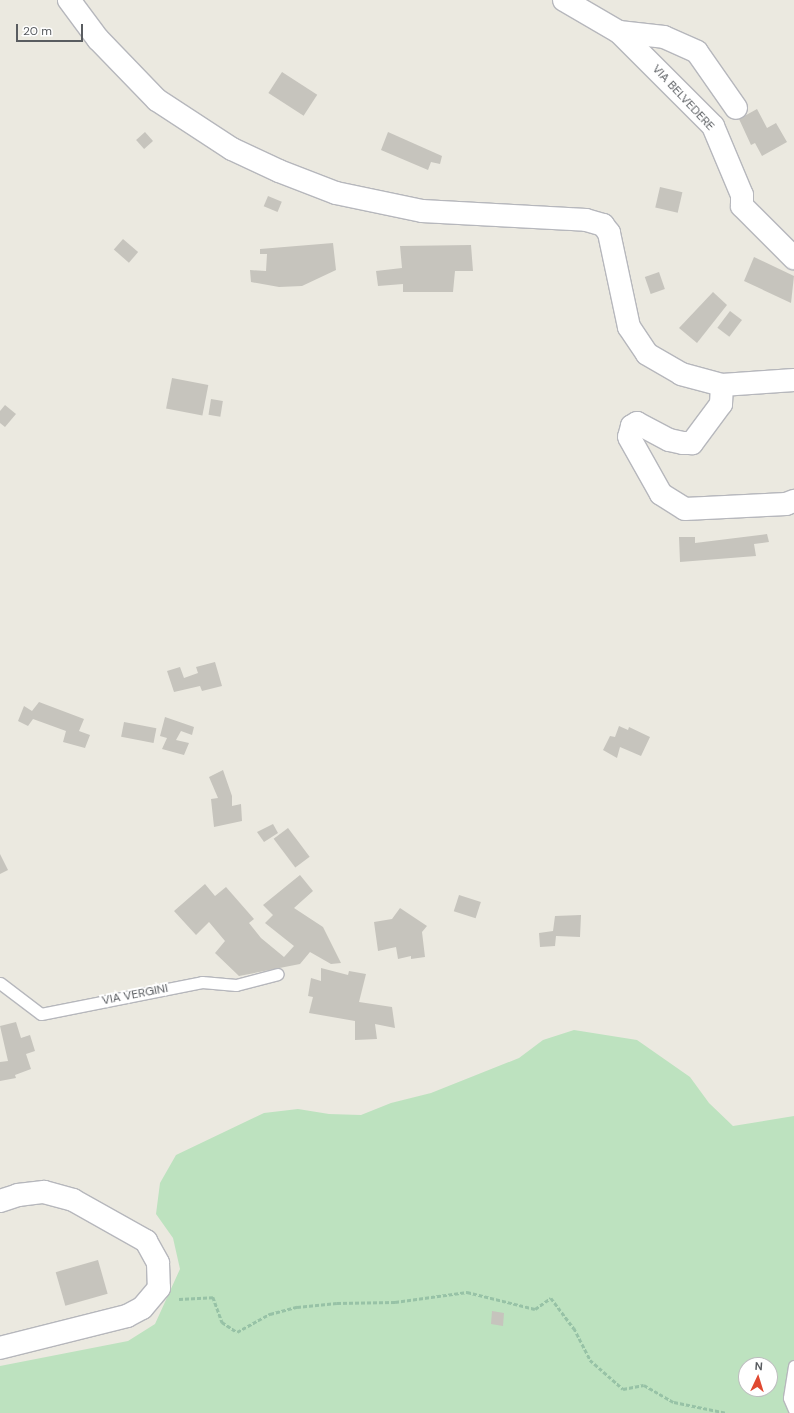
<!DOCTYPE html>
<html>
<head>
<meta charset="utf-8">
<style>
	body { margin:0 }
	#map { position:relative; width:794px; height:1413px; overflow:hidden; background:#ebe9e0; font-family:"DM Sans",sans-serif }
	div>[style] { position:absolute }
	.green>* { inset:0; background:#bde2bf }
	.building>* { inset:0; background:#c6c4bd; transform-origin:0 0 }
	.path>* { height:2.5px; margin-top:-1.25px; transform-origin:0; background:repeating-linear-gradient(90deg,#97c2a6 0 4px,transparent 0 6px) }
	.roads { filter:drop-shadow(1px 0 #b6b7bc) drop-shadow(-1px 0 #b6b7bc) drop-shadow(0 1px #b6b7bc) drop-shadow(0 -1px #b6b7bc) }
	.lane>* { height:11px; margin:-5.5px; padding:0 5.5px; transform-origin:5.5px; border-radius:5.5px; background:#fff }
	.street>* { height:22px; margin:-11px; padding:0 11px; transform-origin:11px; border-radius:11px; background:#fff }
	.secondary>* { height:22px; margin:-11px; padding:0 11px; transform-origin:11px; border-radius:11px; background:#fff }
	span { translate:-50% -50%; white-space:nowrap; text-align:center; line-height:1.15; -webkit-text-stroke:4px #fff; paint-order:stroke }
	.street-label { font-size:12px; color:#595c60 }
	.north { position:absolute; left:738px; top:1357px; width:40px; height:40px; box-sizing:border-box; background:#fff; border:1px solid #bdbebf; border-radius:50%; rotate:4deg; font-size:11px; font-weight:700; line-height:16px; text-align:center; color:#595c60 }
	.north::after { content:''; display:block; margin:auto; width:14px; height:18px; background:#e04931; clip-path:polygon(50% 0,100% 100%,50% 72%,0 100%) }
	.scale { position:absolute; left:16px; top:24px; width:67px; height:18px; box-sizing:border-box; border:2px solid #595c60; border-top:0; padding-left:5px; font-size:12px; line-height:14px; white-space:nowrap; color:#595c60; -webkit-text-stroke:3px #fff; paint-order:stroke }
</style>
</head>
<body>
<div id="map">
	<div class="green">
		<i style="clip-path:polygon(evenodd,574px 1030px,637px 1040px,690px 1077px,709px 1103px,733px 1126px,794px 1116px,794px 1413px,0 1413px,0 1366px,128px 1341px,155px 1324px,180px 1269px,173px 1238px,156px 1214px,160px 1183px,176px 1155px,264px 1113px,298px 1109px,329px 1114px,361px 1115px,391px 1103px,431px 1093px,519px 1058px,543px 1040px,574px 1030px,746px 1365px,770px 1365px,770px 1389px,746px 1389px,746px 1365px)"></i>
	</div>
	<div class="building">
		<i style="left:282px;top:72px;width:42px;height:25px;rotate:33deg"></i>
		<i style="clip-path:polygon(757px 109px,767px 128px,776px 123px,787px 142px,762px 156px,755px 143px,751px 145px,739px 119px)"></i>
		<i style="left:145px;top:132px;width:12px;height:12px;rotate:48deg"></i>
		<i style="clip-path:polygon(388px 132px,442px 156px,440px 164px,431px 162px,428px 170px,381px 150px)"></i>
		<i style="left:660px;top:187px;width:23px;height:21px;rotate:13deg"></i>
		<i style="left:268px;top:196px;width:15px;height:11px;rotate:23deg"></i>
		<i style="left:123px;top:239px;width:20px;height:14px;rotate:41deg"></i>
		<i style="clip-path:polygon(333px 243px,336px 270px,302px 286px,279px 287px,251px 282px,250px 270px,266px 271px,267px 254px,260px 254px,260px 249px)"></i>
		<i style="clip-path:polygon(471px 245px,473px 271px,455px 271px,453px 292px,403px 292px,403px 284px,378px 286px,376px 271px,402px 268px,400px 246px)"></i>
		<i style="clip-path:polygon(754px 257px,794px 276px,791px 303px,744px 281px)"></i>
		<i style="left:659px;top:272px;width:18px;height:15px;rotate:71deg"></i>
		<i style="clip-path:polygon(713px 292px,727px 305px,697px 343px,679px 328px)"></i>
		<i style="left:730px;top:311px;width:15px;height:21px;rotate:37deg"></i>
		<i style="left:172px;top:378px;width:37px;height:31px;rotate:11deg"></i>
		<i style="left:211px;top:399px;width:12px;height:16px;rotate:9deg"></i>
		<i style="clip-path:polygon(5px 405px,16px 414px,5px 427px,0 423px,0 411px)"></i>
		<i style="clip-path:polygon(767px 534px,769px 542px,754px 544px,756px 556px,680px 562px,679px 537px,695px 537px,695px 543px)"></i>
		<i style="clip-path:polygon(215px 662px,222px 686px,202px 691px,200px 686px,174px 692px,167px 671px,180px 667px,184px 678px,198px 673px,196px 667px)"></i>
		<i style="clip-path:polygon(39px 702px,84px 719px,79px 731px,90px 735px,85px 748px,63px 742px,66px 731px,33px 719px,28px 726px,18px 721px,24px 706px,32px 711px)"></i>
		<i style="clip-path:polygon(165px 717px,194px 727px,192px 735px,181px 731px,176px 740px,189px 743px,184px 755px,162px 749px,167px 738px,160px 736px)"></i>
		<i style="left:124px;top:722px;width:33px;height:15px;rotate:11deg"></i>
		<i style="clip-path:polygon(619px 726px,628px 730px,629px 727px,650px 737px,641px 756px,620px 747px,617px 758px,603px 750px,610px 736px,615px 737px)"></i>
		<i style="clip-path:polygon(223px 770px,232px 796px,232px 806px,241px 804px,242px 821px,214px 827px,211px 799px,218px 798px,209px 777px)"></i>
		<i style="clip-path:polygon(273px 824px,278px 833px,264px 842px,257px 832px)"></i>
		<i style="left:288px;top:828px;width:36px;height:18px;rotate:53deg"></i>
		<i style="clip-path:polygon(0 854px,8px 870px,0 874px)"></i>
		<i style="clip-path:polygon(300px 875px,313px 891px,294px 908px,323px 927px,341px 963px,331px 964px,310px 952px,300px 964px,239px 976px,215px 953px,225px 941px,209px 922px,196px 935px,174px 911px,205px 884px,215px 896px,226px 887px,254px 919px,249px 923px,261px 938px,284px 957px,294px 946px,265px 923px,273px 915px,263px 905px)"></i>
		<i style="left:459px;top:895px;width:23px;height:17px;rotate:18deg"></i>
		<i style="clip-path:polygon(400px 908px,427px 926px,422px 932px,425px 957px,411px 959px,411px 956px,398px 959px,396px 947px,378px 951px,374px 922px,392px 919px)"></i>
		<i style="clip-path:polygon(581px 915px,580px 937px,556px 936px,555px 946px,540px 947px,539px 933px,553px 931px,555px 916px)"></i>
		<i style="clip-path:polygon(321px 968px,348px 975px,349px 971px,366px 974px,359px 1002px,392px 1007px,395px 1028px,375px 1024px,377px 1039px,355px 1040px,355px 1021px,309px 1013px,313px 997px,308px 996px,311px 978px,321px 981px)"></i>
		<i style="clip-path:polygon(16px 1022px,21px 1038px,30px 1035px,35px 1051px,26px 1054px,31px 1069px,15px 1075px,16px 1078px,0 1081px,0 1062px,8px 1061px,0 1026px)"></i>
		<i style="left:98px;top:1260px;width:35px;height:44px;rotate:74deg"></i>
		<i style="clip-path:polygon(492px 1311px,504px 1313px,503px 1326px,491px 1324px)"></i>
	</div>
	<div class="path">
		<i style="left:179px;top:1299px;width:34px;rotate:-3deg"></i>
		<i style="left:213px;top:1297px;width:27px;rotate:70deg"></i>
		<i style="left:222px;top:1322px;width:18px;rotate:34deg"></i>
		<i style="left:237px;top:1332px;width:38px;rotate:-29deg"></i>
		<i style="left:270px;top:1314px;width:28px;rotate:-15deg"></i>
		<i style="left:297px;top:1307px;width:40px;rotate:-5.7deg"></i>
		<i style="left:337px;top:1303px;width:58px;rotate:-1deg"></i>
		<i style="left:395px;top:1302px;width:73px;rotate:-7.9deg"></i>
		<i style="left:467px;top:1292px;width:70px;rotate:14deg"></i>
		<i style="left:535px;top:1309px;width:19px;rotate:-35deg"></i>
		<i style="left:551px;top:1298px;width:38px;rotate:53deg"></i>
		<i style="left:574px;top:1328px;width:36px;rotate:63deg"></i>
		<i style="left:590px;top:1360px;width:44px;rotate:41.3deg"></i>
		<i style="left:623px;top:1389px;width:21px;rotate:-11deg"></i>
		<i style="left:644px;top:1385px;width:34px;rotate:30deg"></i>
		<i style="left:674px;top:1402px;width:54px;rotate:11.7deg"></i>
	</div>
	<div class="roads">
		<div class="lane">
			<i style="left:0;top:983px;width:51px;rotate:37.1deg"></i>
			<i style="left:41px;top:1014px;width:164px;rotate:-11.2deg"></i>
			<i style="left:202px;top:982px;width:34px;rotate:5deg"></i>
			<i style="left:236px;top:985px;width:43px;rotate:-14.7deg"></i>
			<i style="left:794px;top:1366px;width:32px;rotate:99deg"></i>
			<i style="left:789px;top:1398px;width:13px;rotate:67deg"></i>
		</div>
		<div class="street">
			<i style="left:69px;top:0;width:49px;rotate:53.4deg"></i>
			<i style="left:98px;top:39px;width:85px;rotate:46deg"></i>
			<i style="left:157px;top:100px;width:90px;rotate:33.2deg"></i>
			<i style="left:232px;top:149px;width:52px;rotate:25.1deg"></i>
			<i style="left:279px;top:171px;width:61px;rotate:21.1deg"></i>
			<i style="left:336px;top:193px;width:88px;rotate:11.8deg"></i>
			<i style="left:422px;top:211px;width:164px;rotate:3.1deg"></i>
			<i style="left:586px;top:220px;width:18px;rotate:16deg"></i>
			<i style="left:603px;top:225px;width:10px;rotate:53deg"></i>
			<i style="left:609px;top:233px;width:96px;rotate:78deg"></i>
			<i style="left:629px;top:327px;width:32px;rotate:56deg"></i>
			<i style="left:647px;top:354px;width:39px;rotate:30deg"></i>
			<i style="left:681px;top:374px;width:42px;rotate:15deg"></i>
			<i style="left:722px;top:385px;width:72px;rotate:-4deg"></i>
			<i style="left:564px;top:0;width:64px;rotate:30.2deg"></i>
			<i style="left:619px;top:32px;width:45px;rotate:6.3deg"></i>
			<i style="left:664px;top:37px;width:36px;rotate:24deg"></i>
			<i style="left:697px;top:52px;width:68px;rotate:55.1deg"></i>
			<i style="left:619px;top:32px;width:133px;rotate:45deg"></i>
			<i style="left:713px;top:126px;width:75px;rotate:67.2deg"></i>
			<i style="left:742px;top:195px;width:11px;rotate:90deg"></i>
			<i style="left:742px;top:206px;width:74px;rotate:45deg"></i>
			<i style="left:722px;top:385px;width:19px;rotate:93deg"></i>
			<i style="left:721px;top:404px;width:49px;rotate:126.6deg"></i>
			<i style="left:692px;top:443px;width:9px;rotate:180deg"></i>
			<i style="left:683px;top:443px;width:14px;rotate:-168deg"></i>
			<i style="left:669px;top:440px;width:36px;rotate:-152deg"></i>
			<i style="left:637px;top:423px;width:6px;rotate:149deg"></i>
			<i style="left:632px;top:426px;width:11px;rotate:105deg"></i>
			<i style="left:629px;top:437px;width:65px;rotate:60.7deg"></i>
			<i style="left:661px;top:494px;width:28px;rotate:32deg"></i>
			<i style="left:685px;top:509px;width:101px;rotate:-2.8deg"></i>
			<i style="left:786px;top:504px;width:9px;rotate:-21deg"></i>
		</div>
		<div class="secondary">
			<i style="left:0;top:1201px;width:19px;rotate:-18deg"></i>
			<i style="left:18px;top:1195px;width:26px;rotate:-7deg"></i>
			<i style="left:44px;top:1192px;width:30px;rotate:15deg"></i>
			<i style="left:73px;top:1200px;width:84px;rotate:29.3deg"></i>
			<i style="left:146px;top:1241px;width:25px;rotate:61deg"></i>
			<i style="left:158px;top:1263px;width:25px;rotate:88deg"></i>
			<i style="left:159px;top:1288px;width:26px;rotate:130deg"></i>
			<i style="left:142px;top:1308px;width:17px;rotate:152deg"></i>
			<i style="left:127px;top:1316px;width:131px;rotate:165.9deg"></i>
		</div>
	</div>
	<div class="street-label">
		<span style="left:683px;top:98px;rotate:47deg">VIA BELVEDERE</span>
		<span style="left:135px;top:995px;rotate:-11deg">VIA VERGINI</span>
	</div>
	<div class="north">N</div>
	<div class="scale">20 m</div>
</div>
</body>
</html>
